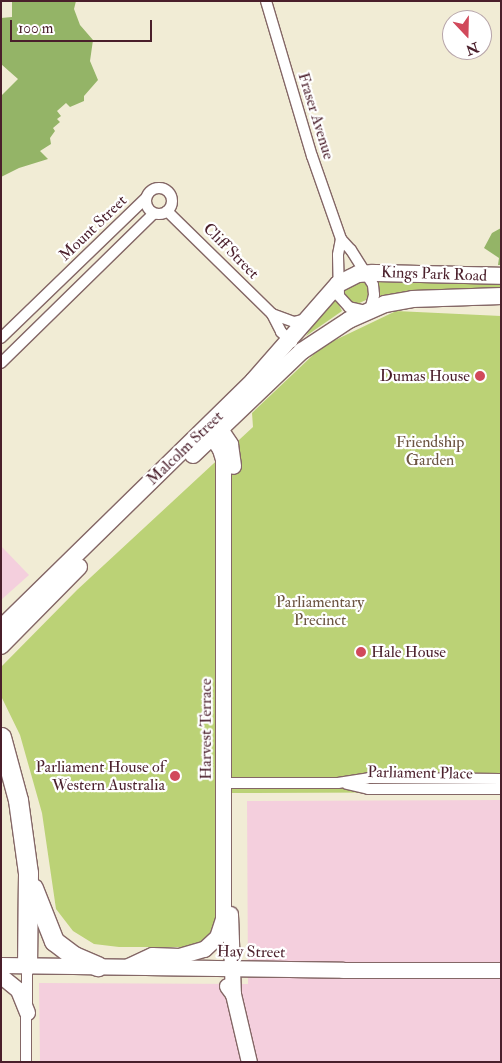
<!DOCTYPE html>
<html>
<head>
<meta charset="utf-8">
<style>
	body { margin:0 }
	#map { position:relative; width:502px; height:1063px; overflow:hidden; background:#f1ecd5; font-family:"IM FELL Double Pica",serif }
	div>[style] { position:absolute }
	.built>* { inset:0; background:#f4cfdd }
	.green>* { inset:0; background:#bbd276 }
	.forest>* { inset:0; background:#94b467 }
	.roads { filter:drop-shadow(1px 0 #846766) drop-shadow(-1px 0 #846766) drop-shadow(0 1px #846766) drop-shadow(0 -1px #846766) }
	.street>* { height:10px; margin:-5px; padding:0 5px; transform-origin:5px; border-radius:5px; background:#fff }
	.street>.ring { margin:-5px; padding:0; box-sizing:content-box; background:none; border:10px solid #fff; border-radius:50% }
	.secondary>* { height:15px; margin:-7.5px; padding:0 7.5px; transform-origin:7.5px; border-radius:7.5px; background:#fff }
	.primary>* { height:16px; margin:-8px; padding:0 8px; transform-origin:8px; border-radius:8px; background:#fff }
	.highway>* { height:19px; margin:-9.5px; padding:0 9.5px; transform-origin:9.5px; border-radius:9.5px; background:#fff }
	.dots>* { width:14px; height:14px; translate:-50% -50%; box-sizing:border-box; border:2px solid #fff; border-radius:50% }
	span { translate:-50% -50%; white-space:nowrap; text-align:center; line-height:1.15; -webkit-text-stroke:4.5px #fff; paint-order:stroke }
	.street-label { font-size:16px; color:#4a1f2b }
	.poi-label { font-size:16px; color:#4a1f2b }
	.right { translate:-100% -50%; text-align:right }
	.left { translate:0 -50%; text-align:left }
	.park-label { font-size:16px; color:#6c5542 }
	.frame { position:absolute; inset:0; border:2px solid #4a1f2b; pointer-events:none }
	.north { position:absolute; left:442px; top:10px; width:50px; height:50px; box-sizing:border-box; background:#fff; border:1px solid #b7a5aa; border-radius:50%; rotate:159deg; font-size:14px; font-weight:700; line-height:20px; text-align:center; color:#4a1f2b }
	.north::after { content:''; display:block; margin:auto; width:18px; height:22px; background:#d1495b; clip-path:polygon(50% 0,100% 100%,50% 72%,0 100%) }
	.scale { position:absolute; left:10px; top:20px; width:142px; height:22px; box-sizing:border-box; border:2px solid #4a1f2b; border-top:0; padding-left:6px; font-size:15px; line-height:18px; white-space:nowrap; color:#4a1f2b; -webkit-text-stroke:4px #fff; paint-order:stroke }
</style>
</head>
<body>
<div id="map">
	<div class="built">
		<i style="clip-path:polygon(1px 546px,29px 575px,1px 600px)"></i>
		<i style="clip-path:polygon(501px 800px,501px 1062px,40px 1062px,39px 983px,248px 984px,247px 801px)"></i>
	</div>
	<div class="green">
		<i style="clip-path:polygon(376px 279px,501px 283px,501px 290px,422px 293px,409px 291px,379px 296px)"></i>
		<i style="clip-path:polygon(356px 280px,365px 281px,370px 289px,366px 300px,355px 305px,343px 298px,343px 289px)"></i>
		<i style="clip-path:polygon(336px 299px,342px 311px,306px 336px,326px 304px)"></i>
		<i style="clip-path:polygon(396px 311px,501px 316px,501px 792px,222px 793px,215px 935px,200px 947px,119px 947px,94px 944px,73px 931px,56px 909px,42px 813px,20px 735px,1px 696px,1px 667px,77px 590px,253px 427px,252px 413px,313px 355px,327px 344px)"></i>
	</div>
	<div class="forest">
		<i style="clip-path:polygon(12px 1px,76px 1px,74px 9px,80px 25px,93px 40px,90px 61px,98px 80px,84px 96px,84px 101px,70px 107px,66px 103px,57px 111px,61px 116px,57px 119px,60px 122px,53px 128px,55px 131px,50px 138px,51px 144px,40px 151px,48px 159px,19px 168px,1px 177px,1px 96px,18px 79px,1px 64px,1px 18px,12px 17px)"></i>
		<i style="clip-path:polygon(501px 228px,501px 265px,498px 265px,499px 258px,484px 248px,492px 233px)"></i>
	</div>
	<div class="roads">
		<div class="street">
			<i style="left:266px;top:1px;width:162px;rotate:73.5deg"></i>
			<i style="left:312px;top:156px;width:88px;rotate:70.7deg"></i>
			<i style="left:341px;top:239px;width:15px;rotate:48deg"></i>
			<i style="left:351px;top:250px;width:41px;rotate:57.8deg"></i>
			<i style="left:373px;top:285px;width:10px;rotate:84deg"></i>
			<i style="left:374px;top:295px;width:16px;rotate:105deg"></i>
			<i class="ring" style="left:146px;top:188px;width:16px;height:16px"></i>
			<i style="left:167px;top:211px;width:147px;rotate:44.4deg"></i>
			<i style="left:272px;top:314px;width:20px;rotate:63deg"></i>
			<i style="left:281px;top:332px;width:15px;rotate:42deg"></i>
			<i style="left:341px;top:239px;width:16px;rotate:101deg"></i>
			<i style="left:338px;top:255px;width:41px;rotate:88.6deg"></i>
			<i style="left:339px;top:296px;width:15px;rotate:48deg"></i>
			<i style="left:349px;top:307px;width:17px;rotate:13deg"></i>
			<i style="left:272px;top:314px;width:23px;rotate:20deg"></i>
			<i style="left:294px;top:322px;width:12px;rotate:-14deg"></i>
			<i style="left:1px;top:338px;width:202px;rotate:-44deg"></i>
			<i style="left:1px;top:363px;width:214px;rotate:-44.4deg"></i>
			<i style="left:223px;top:783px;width:115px"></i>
			<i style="left:338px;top:783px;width:31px;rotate:-9deg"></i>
			<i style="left:369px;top:778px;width:132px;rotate:0.4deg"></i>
			<i style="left:347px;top:784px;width:22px;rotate:13deg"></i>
			<i style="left:368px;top:789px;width:133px"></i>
			<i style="left:26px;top:1062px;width:97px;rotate:-89.4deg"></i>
		</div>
		<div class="secondary">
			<i style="left:214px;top:420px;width:29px;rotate:56deg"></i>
			<i style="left:230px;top:444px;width:22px;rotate:82deg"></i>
			<i style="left:230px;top:914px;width:80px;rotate:87.9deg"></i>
			<i style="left:1px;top:965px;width:342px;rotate:0.8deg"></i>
			<i style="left:343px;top:970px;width:158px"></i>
			<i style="left:128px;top:966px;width:26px;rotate:-25deg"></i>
			<i style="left:152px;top:955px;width:27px;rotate:2deg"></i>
			<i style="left:179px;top:956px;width:26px;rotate:-16deg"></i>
			<i style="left:204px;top:949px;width:18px;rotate:-43deg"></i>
			<i style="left:217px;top:937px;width:20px;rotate:-72deg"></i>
			<i style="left:223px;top:918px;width:459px;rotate:-90deg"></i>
			<i style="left:223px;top:459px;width:10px;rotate:-107deg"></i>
			<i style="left:220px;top:449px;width:25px;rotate:-124deg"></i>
			<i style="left:1px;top:976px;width:22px;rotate:39deg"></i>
			<i style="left:18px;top:990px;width:24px;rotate:68deg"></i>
			<i style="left:227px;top:986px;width:10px;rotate:53deg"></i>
			<i style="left:233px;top:994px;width:70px;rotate:76.8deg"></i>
		</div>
		<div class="primary">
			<i style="left:193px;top:455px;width:151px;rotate:-43.7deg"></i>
			<i style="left:302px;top:351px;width:56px;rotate:-33.4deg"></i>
			<i style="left:349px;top:320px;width:39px;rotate:-24deg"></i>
			<i style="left:385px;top:304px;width:28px;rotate:-10deg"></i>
			<i style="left:413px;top:299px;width:88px;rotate:-2deg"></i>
			<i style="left:1px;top:628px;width:353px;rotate:-44.4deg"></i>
			<i style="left:253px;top:381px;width:129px;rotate:-48.8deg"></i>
			<i style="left:338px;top:284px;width:22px;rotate:-27deg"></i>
			<i style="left:358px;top:274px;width:15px;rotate:-4deg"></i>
			<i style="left:373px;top:273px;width:128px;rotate:1.3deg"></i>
			<i style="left:1px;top:646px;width:111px;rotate:-45.4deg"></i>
		</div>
		<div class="highway">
			<i style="left:1px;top:737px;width:65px;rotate:74.9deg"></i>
			<i style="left:18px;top:800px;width:74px;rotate:82.2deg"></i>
			<i style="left:28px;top:873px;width:92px;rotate:90.6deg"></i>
			<i style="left:33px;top:888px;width:57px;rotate:68.4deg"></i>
			<i style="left:54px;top:941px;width:25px;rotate:37deg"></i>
			<i style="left:74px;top:956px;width:26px;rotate:23deg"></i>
		</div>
	</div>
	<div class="dots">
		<i style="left:480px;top:376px;background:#d1495b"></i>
		<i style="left:361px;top:652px;background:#d1495b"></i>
		<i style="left:175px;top:776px;background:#d1495b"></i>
	</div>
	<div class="street-label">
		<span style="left:316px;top:116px;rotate:73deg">Fraser Avenue</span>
		<span style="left:93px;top:228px;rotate:-44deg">Mount Street</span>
		<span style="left:231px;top:251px;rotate:45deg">Cliff Street</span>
		<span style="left:434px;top:274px;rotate:2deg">Kings Park Road</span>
		<span style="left:185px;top:448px;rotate:-44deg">Malcolm Street</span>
		<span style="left:206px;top:729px;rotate:-90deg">Harvest Terrace</span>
		<span style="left:420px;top:773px;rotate:1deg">Parliament Place</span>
		<span style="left:251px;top:952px;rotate:1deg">Hay Street</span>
	</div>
	<div class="poi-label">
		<span class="right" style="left:470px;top:376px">Dumas House</span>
		<span class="left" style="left:371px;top:652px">Hale House</span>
		<span class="right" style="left:165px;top:776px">Parliament House of<br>Western Australia</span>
	</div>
	<div class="park-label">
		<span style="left:430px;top:451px">Friendship<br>Garden</span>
		<span style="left:320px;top:611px">Parliamentary<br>Precinct</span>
	</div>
	<div class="frame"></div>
	<div class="north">N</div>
	<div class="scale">100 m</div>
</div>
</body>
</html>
